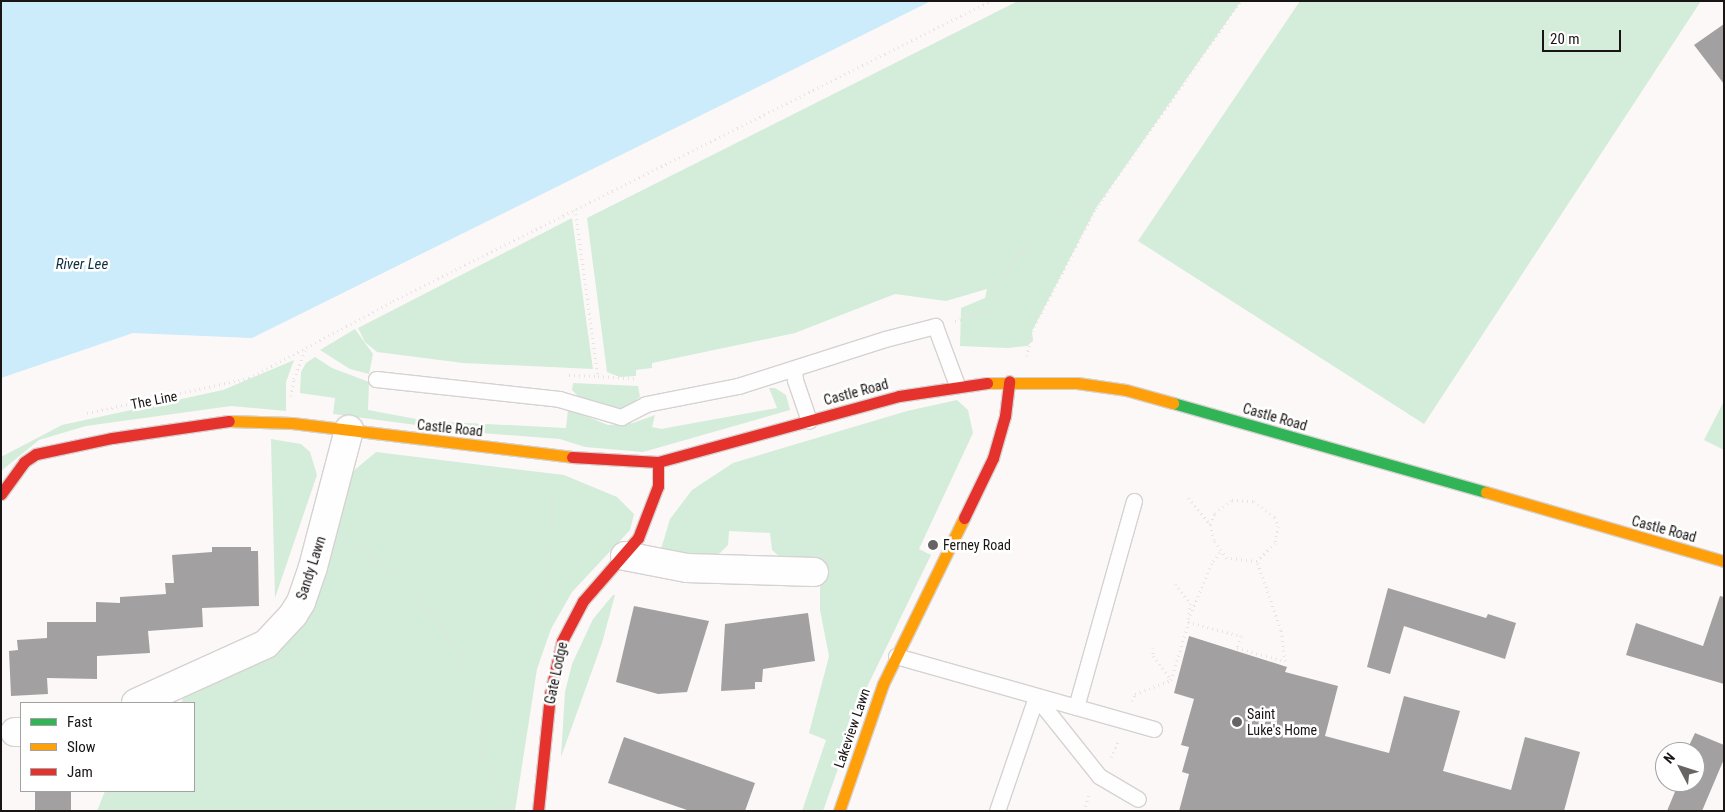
<!DOCTYPE html>
<html>
<head>
<meta charset="utf-8">
<style>
	body { margin:0 }
	#map { position:relative; width:1725px; height:812px; overflow:hidden; background:#fcf8f7; font-family:"Roboto Condensed",sans-serif }
	div>[style] { position:absolute }
	.green>* { inset:0; background:#d4ecda }
	.water>* { inset:0; background:#ccebfb }
	.building>* { inset:0; background:#a3a0a1; transform-origin:0 0 }
	.path>* { height:3px; margin-top:-1.5px; transform-origin:0; background:repeating-linear-gradient(90deg,#e5e4e3 0 1px,transparent 0 5px) }
	.roads { filter:drop-shadow(1px 0 #d6d2d1) drop-shadow(-1px 0 #d6d2d1) drop-shadow(0 1px #d6d2d1) drop-shadow(0 -1px #d6d2d1) }
	.lane>* { height:15px; margin:-7.5px; padding:0 7.5px; transform-origin:7.5px; border-radius:7.5px; background:#fffefe }
	.street>* { height:28px; margin:-14px; padding:0 14px; transform-origin:14px; border-radius:14px; background:#fffefe }
	.fast>* { height:11px; margin:-5.5px; padding:0 5.5px; transform-origin:5.5px; border-radius:5.5px; background:#30b455 }
	.slow>* { height:11px; margin:-5.5px; padding:0 5.5px; transform-origin:5.5px; border-radius:5.5px; background:#ff9f0a }
	.jam>* { height:11px; margin:-5.5px; padding:0 5.5px; transform-origin:5.5px; border-radius:5.5px; background:#e5322d }
	.dots>* { width:14px; height:14px; translate:-50% -50%; box-sizing:border-box; border:2px solid #fff; border-radius:50% }
	span { translate:-50% -50%; white-space:nowrap; text-align:center; line-height:1.15; -webkit-text-stroke:5px #fff; paint-order:stroke }
	.street-label { font-size:14px; color:#191514 }
	.poi-label { font-size:14px; color:#191514 }
	.left { translate:0 -50%; text-align:left }
	.water-label { font-size:15px; color:#0b3141; font-style:italic }
	.frame { position:absolute; inset:0; border:2px solid #191514; pointer-events:none }
	.legend { position:absolute; left:20px; top:702px; width:175px; height:90px; box-sizing:border-box; background:#fff; border:1px solid #a3a1a1; margin:0; padding:6px 9px; list-style:none; font-size:15px; color:#191514 }
	.legend li { display:flex; align-items:center; gap:10px; height:25px }
	.legend b { width:25px; border:1px solid #a3a1a1 }
	.north { position:absolute; left:1655px; top:742px; width:50px; height:50px; box-sizing:border-box; background:#fff; border:1px solid #a3a1a1; border-radius:50%; rotate:310deg; font-size:14px; font-weight:700; line-height:20px; text-align:center; color:#191514 }
	.north::after { content:''; display:block; margin:auto; width:18px; height:22px; background:#686463; clip-path:polygon(50% 0,100% 100%,50% 72%,0 100%) }
	.scale { position:absolute; left:1542px; top:30px; width:79px; height:22px; box-sizing:border-box; border:2px solid #191514; border-top:0; padding-left:6px; font-size:15px; line-height:18px; white-space:nowrap; color:#191514; -webkit-text-stroke:4px #fff; paint-order:stroke }
</style>
</head>
<body>
<div id="map">
	<div class="green">
		<i style="clip-path:polygon(1018px 1px,1241px 1px,1096px 208px,1032px 331px,1033px 341px,1027px 346px,1007px 348px,960px 346px,961px 308px,985px 298px,987px 289px,946px 301px,895px 294px,795px 333px,652px 363px,652px 368px,636px 370px,636px 376px,620px 377px,607px 372px,587px 218px)"></i>
		<i style="clip-path:polygon(1300px 1px,1701px 1px,1424px 424px,1138px 241px)"></i>
		<i style="clip-path:polygon(572px 218px,593px 369px,463px 363px,377px 352px,365px 342px,358px 328px)"></i>
		<i style="clip-path:polygon(355px 329px,373px 354px,369px 374px,350px 369px,320px 350px)"></i>
		<i style="clip-path:polygon(315px 357px,332px 368px,369px 382px,368px 410px,427px 421px,566px 428px,568px 409px,608px 425px,633px 423px,655px 415px,652px 427px,661px 429px,777px 408px,769px 388px,775px 388px,786px 395px,790px 410px,643px 452px,585px 447px,560px 439px,469px 432px,333px 414px,335px 398px,300px 393px,301px 372px,306px 363px)"></i>
		<i style="clip-path:polygon(294px 360px,286px 382px,286px 411px,231px 406px,86px 426px,39px 440px,1px 471px,1px 457px,62px 425px,223px 390px)"></i>
		<i style="clip-path:polygon(573px 383px,638px 386px,640px 397px,625px 408px,614px 409px,580px 398px,572px 390px)"></i>
		<i style="clip-path:polygon(957px 400px,968px 410px,973px 433px,919px 549px,931px 555px,867px 687px,823px 811px,802px 811px,826px 740px,809px 733px,829px 656px,820px 610px,820px 561px,782px 559px,772px 550px,770px 533px,729px 531px,728px 545px,715px 558px,665px 551px,661px 549px,670px 519px,692px 490px,733px 463px,907px 411px)"></i>
		<i style="clip-path:polygon(1724px 401px,1724px 450px,1704px 440px)"></i>
		<i style="clip-path:polygon(271px 439px,301px 444px,310px 452px,317px 475px,275px 598px)"></i>
		<i style="clip-path:polygon(376px 452px,564px 475px,617px 497px,634px 514px,630px 530px,572px 592px,551px 629px,537px 669px,515px 811px,97px 811px,105px 791px,194px 791px,194px 703px,181px 703px,186px 692px,275px 649px,351px 473px)"></i>
		<i style="clip-path:polygon(613px 595px,615px 595px,602px 643px,561px 757px,565px 692px,572px 664px,593px 619px)"></i>
	</div>
	<div class="water">
		<i style="clip-path:polygon(1px 1px,931px 1px,252px 338px,133px 333px,1px 378px)"></i>
	</div>
	<div class="building">
		<i style="clip-path:polygon(1724px 24px,1724px 84px,1694px 45px)"></i>
		<i style="clip-path:polygon(212px 547px,251px 547px,251px 551px,258px 551px,259px 606px,202px 608px,203px 627px,148px 631px,150px 653px,97px 656px,97px 679px,47px 678px,48px 694px,11px 696px,9px 651px,18px 650px,17px 640px,47px 638px,47px 622px,96px 622px,96px 602px,120px 603px,120px 597px,166px 594px,165px 583px,174px 583px,172px 555px,212px 552px)"></i>
		<i style="clip-path:polygon(1388px 588px,1486px 618px,1488px 614px,1516px 623px,1505px 659px,1404px 626px,1390px 674px,1367px 667px)"></i>
		<i style="clip-path:polygon(1720px 596px,1724px 597px,1724px 684px,1626px 655px,1636px 623px,1703px 646px)"></i>
		<i style="clip-path:polygon(634px 606px,709px 621px,687px 692px,658px 694px,616px 682px)"></i>
		<i style="clip-path:polygon(808px 613px,815px 661px,763px 669px,762px 682px,755px 682px,755px 689px,721px 691px,725px 624px)"></i>
		<i style="clip-path:polygon(1189px 636px,1287px 667px,1285px 672px,1338px 686px,1325px 736px,1389px 753px,1404px 696px,1460px 711px,1443px 771px,1511px 790px,1525px 737px,1580px 752px,1564px 811px,1179px 811px,1189px 774px,1182px 772px,1189px 747px,1181px 745px,1194px 699px,1174px 693px)"></i>
		<i style="clip-path:polygon(1695px 733px,1724px 745px,1724px 759px,1702px 811px,1667px 811px,1679px 782px,1695px 782px,1695px 752px,1686px 752px)"></i>
		<i style="clip-path:polygon(624px 737px,755px 783px,745px 811px,690px 811px,608px 783px)"></i>
		<i style="left:35px;top:791px;width:36px;height:20px"></i>
	</div>
	<div class="path">
		<i style="left:575px;top:209px;width:169px;rotate:82.2deg"></i>
		<i style="left:598px;top:376px;width:39px;rotate:4deg"></i>
		<i style="left:955px;top:321px;width:36px;rotate:-18deg"></i>
		<i style="left:989px;top:310px;width:11px;rotate:-56deg"></i>
		<i style="left:995px;top:301px;width:15px;rotate:-98deg"></i>
		<i style="left:993px;top:286px;width:95px;rotate:-50.1deg"></i>
		<i style="left:1054px;top:213px;width:38px;rotate:-15deg"></i>
		<i style="left:1091px;top:203px;width:17px;rotate:-31deg"></i>
		<i style="left:1027px;top:356px;width:25px;rotate:-79deg"></i>
		<i style="left:1032px;top:331px;width:139px;rotate:-62.5deg"></i>
		<i style="left:1096px;top:208px;width:253px;rotate:-55deg"></i>
		<i style="left:569px;top:375px;width:29px;rotate:2deg"></i>
		<i style="left:291px;top:396px;width:17px;rotate:-80deg"></i>
		<i style="left:294px;top:379px;width:31px;rotate:-69deg"></i>
		<i style="left:87px;top:413px;width:166px;rotate:-12.2deg"></i>
		<i style="left:249px;top:378px;width:163px;rotate:-28.1deg"></i>
		<i style="left:393px;top:301px;width:668px;rotate:-26.68deg"></i>
		<i style="left:1188px;top:498px;width:34px;rotate:50deg"></i>
		<i style="left:349px;top:536px;width:76px;rotate:40.2deg"></i>
		<i style="left:407px;top:585px;width:80px;rotate:51.6deg"></i>
		<i style="left:457px;top:648px;width:58px;rotate:67.8deg"></i>
		<i style="left:479px;top:702px;width:51px;rotate:85.5deg"></i>
		<i style="left:483px;top:753px;width:63px;rotate:66.7deg"></i>
		<i style="left:1175px;top:584px;width:24px;rotate:52deg"></i>
		<i style="left:1190px;top:603px;width:19px;rotate:96deg"></i>
		<i style="left:1188px;top:622px;width:55px;rotate:14.8deg"></i>
		<i style="left:1241px;top:636px;width:13px;rotate:108deg"></i>
		<i style="left:1237px;top:648px;width:50px;rotate:15.2deg"></i>
		<i style="left:1285px;top:661px;width:31px;rotate:-97deg"></i>
		<i style="left:1281px;top:630px;width:73px;rotate:-109.2deg"></i>
		<i style="left:1257px;top:561px;width:30px;rotate:-174deg"></i>
		<i style="left:1227px;top:558px;width:22px;rotate:-126deg"></i>
		<i style="left:1214px;top:540px;width:16px;rotate:-104deg"></i>
		<i style="left:1210px;top:524px;width:12px;rotate:-66deg"></i>
		<i style="left:1215px;top:513px;width:21px;rotate:-37deg"></i>
		<i style="left:1232px;top:500px;width:22px;rotate:3deg"></i>
		<i style="left:1254px;top:501px;width:26px;rotate:37deg"></i>
		<i style="left:1275px;top:517px;width:9px;rotate:72deg"></i>
		<i style="left:1278px;top:526px;width:17px;rotate:100deg"></i>
		<i style="left:1275px;top:543px;width:25px;rotate:135deg"></i>
		<i style="left:1190px;top:615px;width:59px;rotate:-66.9deg"></i>
		<i style="left:1213px;top:561px;width:11px;rotate:-52deg"></i>
		<i style="left:539px;top:624px;width:74px;rotate:-82.2deg"></i>
		<i style="left:549px;top:551px;width:70px;rotate:-85.9deg"></i>
		<i style="left:1153px;top:648px;width:8px;rotate:90deg"></i>
		<i style="left:1153px;top:656px;width:30px;rotate:53deg"></i>
		<i style="left:1132px;top:701px;width:8px;rotate:-67deg"></i>
		<i style="left:1135px;top:694px;width:39px;rotate:-21deg"></i>
		<i style="left:1171px;top:680px;width:62px;rotate:-73deg"></i>
		<i style="left:1111px;top:757px;width:19px;rotate:-65deg"></i>
		<i style="left:1084px;top:811px;width:17px;rotate:-73deg"></i>
	</div>
	<div class="roads">
		<div class="lane">
			<i style="left:794px;top:369px;width:11px;rotate:85deg"></i>
			<i style="left:795px;top:380px;width:43px;rotate:71.1deg"></i>
			<i style="left:376px;top:379px;width:184px;rotate:6.2deg"></i>
			<i style="left:559px;top:399px;width:65px;rotate:16.2deg"></i>
			<i style="left:621px;top:417px;width:28px;rotate:-27deg"></i>
			<i style="left:646px;top:404px;width:94px;rotate:-11.1deg"></i>
			<i style="left:738px;top:386px;width:154px;rotate:-17.7deg"></i>
			<i style="left:885px;top:339px;width:52px;rotate:-14.6deg"></i>
			<i style="left:935px;top:326px;width:63px;rotate:69.6deg"></i>
			<i style="left:896px;top:656px;width:268px;rotate:15.8deg"></i>
			<i style="left:1036px;top:697px;width:101px;rotate:51.4deg"></i>
			<i style="left:1099px;top:776px;width:45px;rotate:30.5deg"></i>
			<i style="left:1076px;top:707px;width:214px;rotate:-74.3deg"></i>
			<i style="left:997px;top:811px;width:120px;rotate:-71.1deg"></i>
		</div>
		<div class="street">
			<i style="left:625px;top:556px;width:63px;rotate:11deg"></i>
			<i style="left:687px;top:568px;width:127px;rotate:1.8deg"></i>
			<i style="left:136px;top:703px;width:143px;rotate:-24.4deg"></i>
			<i style="left:266px;top:644px;width:40px;rotate:-47deg"></i>
			<i style="left:293px;top:615px;width:15px;rotate:-58deg"></i>
			<i style="left:301px;top:602px;width:37px;rotate:-71deg"></i>
			<i style="left:313px;top:567px;width:142px;rotate:-75.3deg"></i>
			<i style="left:15px;top:732px;width:6px"></i>
		</div>
		<div class="fast">
			<i style="left:1173px;top:403px;width:325px;rotate:15.9deg"></i>
		</div>
		<div class="slow">
			<i style="left:987px;top:383px;width:90px"></i>
			<i style="left:1077px;top:383px;width:49px;rotate:8.1deg"></i>
			<i style="left:1126px;top:390px;width:49px;rotate:15.5deg"></i>
			<i style="left:229px;top:421px;width:63px;rotate:1.8deg"></i>
			<i style="left:292px;top:423px;width:282px;rotate:6.9deg"></i>
			<i style="left:1486px;top:492px;width:248px;rotate:16.2deg"></i>
			<i style="left:839px;top:811px;width:134px;rotate:-70.9deg"></i>
			<i style="left:883px;top:684px;width:185px;rotate:-64deg"></i>
		</div>
		<div class="jam">
			<i style="left:572px;top:457px;width:86px;rotate:3.3deg"></i>
			<i style="left:658px;top:462px;width:250px;rotate:-15.3deg"></i>
			<i style="left:899px;top:396px;width:89px;rotate:-8.4deg"></i>
			<i style="left:1px;top:494px;width:39px;rotate:-54deg"></i>
			<i style="left:24px;top:462px;width:14px;rotate:-34deg"></i>
			<i style="left:36px;top:454px;width:78px;rotate:-11.9deg"></i>
			<i style="left:112px;top:438px;width:118px;rotate:-8.3deg"></i>
			<i style="left:964px;top:518px;width:67px;rotate:-64.2deg"></i>
			<i style="left:993px;top:458px;width:44px;rotate:-74.1deg"></i>
			<i style="left:1005px;top:416px;width:35px;rotate:-83deg"></i>
			<i style="left:538px;top:811px;width:118px;rotate:-84.1deg"></i>
			<i style="left:550px;top:694px;width:54px;rotate:-77.2deg"></i>
			<i style="left:562px;top:641px;width:45px;rotate:-62.3deg"></i>
			<i style="left:583px;top:601px;width:84px;rotate:-48.9deg"></i>
			<i style="left:638px;top:538px;width:56px;rotate:-69deg"></i>
			<i style="left:658px;top:486px;width:24px;rotate:-90deg"></i>
		</div>
	</div>
	<div class="dots">
		<i style="left:933px;top:545px;background:#686463"></i>
		<i style="left:1237px;top:722px;background:#686463"></i>
	</div>
	<div class="street-label">
		<span style="left:856px;top:392px;rotate:-15deg">Castle Road</span>
		<span style="left:154px;top:400px;rotate:-11deg">The Line</span>
		<span style="left:1275px;top:417px;rotate:16deg">Castle Road</span>
		<span style="left:450px;top:428px;rotate:6deg">Castle Road</span>
		<span style="left:1664px;top:529px;rotate:15deg">Castle Road</span>
		<span style="left:311px;top:568px;rotate:-72deg">Sandy Lawn</span>
		<span style="left:556px;top:673px;rotate:-78deg">Gate Lodge</span>
		<span style="left:852px;top:728px;rotate:-71deg">Lakeview Lawn</span>
	</div>
	<div class="poi-label">
		<span class="left" style="left:943px;top:545px">Ferney Road</span>
		<span class="left" style="left:1247px;top:722px">Saint<br>Luke's Home</span>
	</div>
	<div class="water-label">
		<span style="left:82px;top:265px">River Lee</span>
	</div>
	<div class="frame"></div>
	<ul class="legend">
	<li><b style="height:6px;background:#30b455"></b>Fast</li>
	<li><b style="height:6px;background:#ff9f0a"></b>Slow</li>
	<li><b style="height:6px;background:#e5322d"></b>Jam</li>
	</ul>
	<div class="north">N</div>
	<div class="scale">20 m</div>
</div>
</body>
</html>
